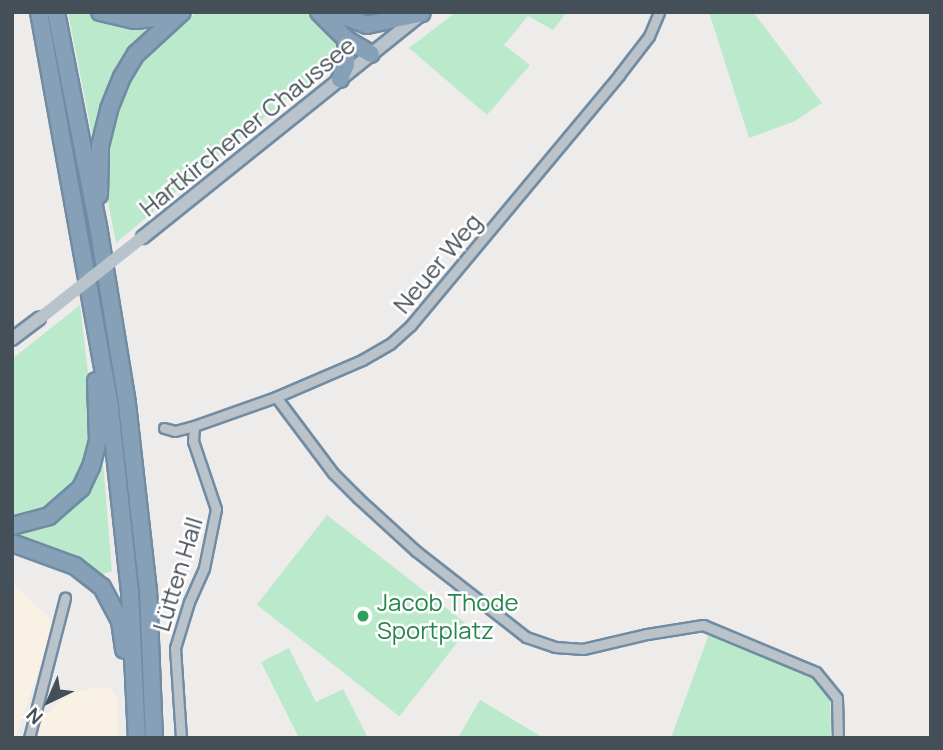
<!DOCTYPE html>
<html>
<head>
<meta charset="utf-8">
<style>
	body { margin:0 }
	#map { position:relative; width:943px; height:750px; overflow:hidden; background:#eeebeb; font-family:Manrope,sans-serif }
	div>[style] { position:absolute }
	.commercial>* { inset:0; background:#f9f2e4 }
	.green>* { inset:0; background:#bbe9cb; transform-origin:0 0 }
	.roads { filter:drop-shadow(2px 0 #718ca2) drop-shadow(-2px 0 #718ca2) drop-shadow(0 2px #718ca2) drop-shadow(0 -2px #718ca2) }
	.minor>* { height:9px; margin:-4.5px; padding:0 4.5px; transform-origin:4.5px; border-radius:4.5px; background:#bac3ca }
	.secondary>* { height:12px; margin:-6px; padding:0 6px; transform-origin:6px; border-radius:6px; background:#b8c3cc }
	.motorway>* { height:16px; margin:-8px; padding:0 8px; transform-origin:8px; border-radius:8px; background:#86a0b7 }
	.secondary-bridge>* { height:12px; margin:-6px; padding:0 6px; transform-origin:6px; border-radius:6px; background:#b8c3cc }
	.dots>* { width:19px; height:19px; translate:-50% -50%; box-sizing:border-box; border:4px solid #fff; border-radius:50% }
	span { translate:-50% -50%; white-space:nowrap; text-align:center; line-height:1.15; -webkit-text-stroke:5px #fff; paint-order:stroke }
	.street-label { font-size:24px; color:#454f57 }
	.leisure-label { font-size:24px; color:#27864d }
	.left { translate:0 -50%; text-align:left }
	.frame { position:absolute; inset:0; border:14px solid #454f57; pointer-events:none }
	.north { position:absolute; left:14px; top:666px; width:70px; height:70px; -webkit-text-stroke:5px #fff; paint-order:stroke; rotate:224deg; font-size:19px; font-weight:700; line-height:28px; text-align:center; color:#454f57 }
	.north::after { content:''; display:block; margin:auto; width:24px; height:32px; background:#454f57; clip-path:polygon(50% 0,100% 100%,50% 72%,0 100%) }
</style>
</head>
<body>
<div id="map">
	<div class="commercial">
		<i style="clip-path:polygon(12px 583px,55px 623px,15px 738px,12px 738px)"></i>
		<i style="clip-path:polygon(95px 688px,111px 688px,118px 700px,118px 738px,38px 738px,43px 719px,66px 694px)"></i>
	</div>
	<div class="green">
		<i style="clip-path:polygon(68px 12px,88px 12px,94px 16px,155px 24px,157px 27px,97px 136px,92px 135px)"></i>
		<i style="clip-path:polygon(198px 12px,306px 12px,338px 41px,340px 55px,334px 67px,324px 76px,298px 89px,116px 243px,106px 191px,108px 129px,126px 83px,141px 58px,176px 26px)"></i>
		<i style="clip-path:polygon(456px 12px,567px 12px,553px 30px,528px 16px,504px 45px,530px 65px,487px 115px,409px 48px)"></i>
		<i style="clip-path:polygon(709px 12px,753px 12px,822px 103px,795px 121px,749px 138px)"></i>
		<i style="clip-path:polygon(80px 305px,90px 390px,88px 454px,81px 477px,50px 509px,12px 520px,12px 359px)"></i>
		<i style="clip-path:polygon(102px 450px,112px 571px,100px 575px,77px 560px,12px 538px,12px 530px,29px 530px,51px 522px,70px 509px,87px 491px)"></i>
		<i style="left:327px;top:515px;width:181px;height:114px;rotate:38deg"></i>
		<i style="clip-path:polygon(709px 634px,812px 676px,830px 700px,831px 738px,671px 738px)"></i>
		<i style="clip-path:polygon(289px 648px,316px 702px,343px 689px,368px 738px,299px 738px,261px 662px)"></i>
		<i style="clip-path:polygon(480px 700px,544px 738px,458px 738px)"></i>
	</div>
	<div class="roads">
		<div class="minor">
			<i style="left:276px;top:397px;width:95px;rotate:53.1deg"></i>
			<i style="left:333px;top:473px;width:35px;rotate:45deg"></i>
			<i style="left:358px;top:498px;width:79px;rotate:42.4deg"></i>
			<i style="left:416px;top:551px;width:140px;rotate:38deg"></i>
			<i style="left:526px;top:637px;width:31px;rotate:19deg"></i>
			<i style="left:555px;top:647px;width:28px;rotate:4deg"></i>
			<i style="left:583px;top:649px;width:66px;rotate:-13.2deg"></i>
			<i style="left:647px;top:634px;width:57px;rotate:-9.1deg"></i>
			<i style="left:703px;top:625px;width:122px;rotate:22.6deg"></i>
			<i style="left:816px;top:672px;width:33px;rotate:51deg"></i>
			<i style="left:837px;top:698px;width:40px;rotate:88.6deg"></i>
			<i style="left:164px;top:428px;width:11px;rotate:15deg"></i>
			<i style="left:175px;top:431px;width:20px;rotate:-15deg"></i>
			<i style="left:194px;top:426px;width:87px;rotate:-19.5deg"></i>
			<i style="left:276px;top:397px;width:94px;rotate:-23.3deg"></i>
			<i style="left:362px;top:360px;width:32px;rotate:-30deg"></i>
			<i style="left:390px;top:344px;width:28px;rotate:-42deg"></i>
			<i style="left:411px;top:325px;width:325px;rotate:-50.2deg"></i>
			<i style="left:619px;top:75px;width:49px;rotate:-52.4deg"></i>
			<i style="left:649px;top:36px;width:26px;rotate:-67deg"></i>
			<i style="left:29px;top:738px;width:145px;rotate:-75.6deg"></i>
			<i style="left:181px;top:738px;width:90px;rotate:-93.8deg"></i>
			<i style="left:175px;top:648px;width:48px;rotate:-73.1deg"></i>
			<i style="left:189px;top:602px;width:37px;rotate:-66deg"></i>
			<i style="left:204px;top:568px;width:60px;rotate:-78.5deg"></i>
			<i style="left:216px;top:509px;width:72px;rotate:-108.7deg"></i>
			<i style="left:193px;top:441px;width:15px;rotate:-86deg"></i>
		</div>
		<div class="secondary">
			<i style="left:143px;top:237px;width:356px;rotate:-38.7deg"></i>
			<i style="left:12px;top:339px;width:34px;rotate:-37deg"></i>
		</div>
		<div class="motorway">
			<i style="left:39px;top:12px;width:402px;rotate:79.8deg"></i>
			<i style="left:110px;top:408px;width:185px;rotate:83.8deg"></i>
			<i style="left:130px;top:592px;width:146px;rotate:87.3deg"></i>
			<i style="left:56px;top:12px;width:218px;rotate:78.9deg"></i>
			<i style="left:98px;top:226px;width:180px;rotate:80.7deg"></i>
			<i style="left:127px;top:404px;width:187px;rotate:83.6deg"></i>
			<i style="left:148px;top:590px;width:148px;rotate:87.7deg"></i>
			<i style="left:100px;top:12px;width:36px;rotate:13deg"></i>
			<i style="left:135px;top:20px;width:40px;rotate:-5.7deg"></i>
			<i style="left:319px;top:12px;width:38px;rotate:45deg"></i>
			<i style="left:346px;top:39px;width:29px;rotate:31deg"></i>
			<i style="left:333px;top:12px;width:36px;rotate:21deg"></i>
			<i style="left:367px;top:25px;width:56px;rotate:-12.3deg"></i>
			<i style="left:340px;top:79px;width:16px;rotate:-68deg"></i>
			<i style="left:346px;top:64px;width:25px;rotate:-90deg"></i>
			<i style="left:99px;top:195px;width:49px;rotate:-88.8deg"></i>
			<i style="left:100px;top:146px;width:38px;rotate:-76deg"></i>
			<i style="left:109px;top:109px;width:35px;rotate:-68deg"></i>
			<i style="left:122px;top:77px;width:27px;rotate:-59deg"></i>
			<i style="left:136px;top:54px;width:62px;rotate:-42.4deg"></i>
			<i style="left:12px;top:526px;width:38px;rotate:-15deg"></i>
			<i style="left:49px;top:516px;width:43px;rotate:-41.2deg"></i>
			<i style="left:81px;top:488px;width:23px;rotate:-65deg"></i>
			<i style="left:91px;top:467px;width:27px;rotate:-75deg"></i>
			<i style="left:98px;top:441px;width:60px;rotate:-91.9deg"></i>
			<i style="left:12px;top:543px;width:67px;rotate:20.1deg"></i>
			<i style="left:75px;top:566px;width:34px;rotate:38deg"></i>
			<i style="left:102px;top:587px;width:38px;rotate:62deg"></i>
			<i style="left:120px;top:621px;width:29px;rotate:82deg"></i>
		</div>
	</div>
	<div class="secondary-bridge">
		<i style="left:39px;top:319px;width:132px;rotate:-38.3deg"></i>
	</div>
	<div class="dots">
		<i style="left:363px;top:616px;background:#2e9e5b"></i>
	</div>
	<div class="street-label">
		<span style="left:247px;top:126px;rotate:-39deg">Hartkirchener Chaussee</span>
		<span style="left:437px;top:263px;rotate:-50deg">Neuer Weg</span>
		<span style="left:177px;top:574px;rotate:-73deg">Lütten Hall</span>
	</div>
	<div class="leisure-label">
		<span class="left" style="left:377px;top:616px">Jacob Thode<br>Sportplatz</span>
	</div>
	<div class="frame"></div>
	<div class="north">N</div>
</div>
</body>
</html>
